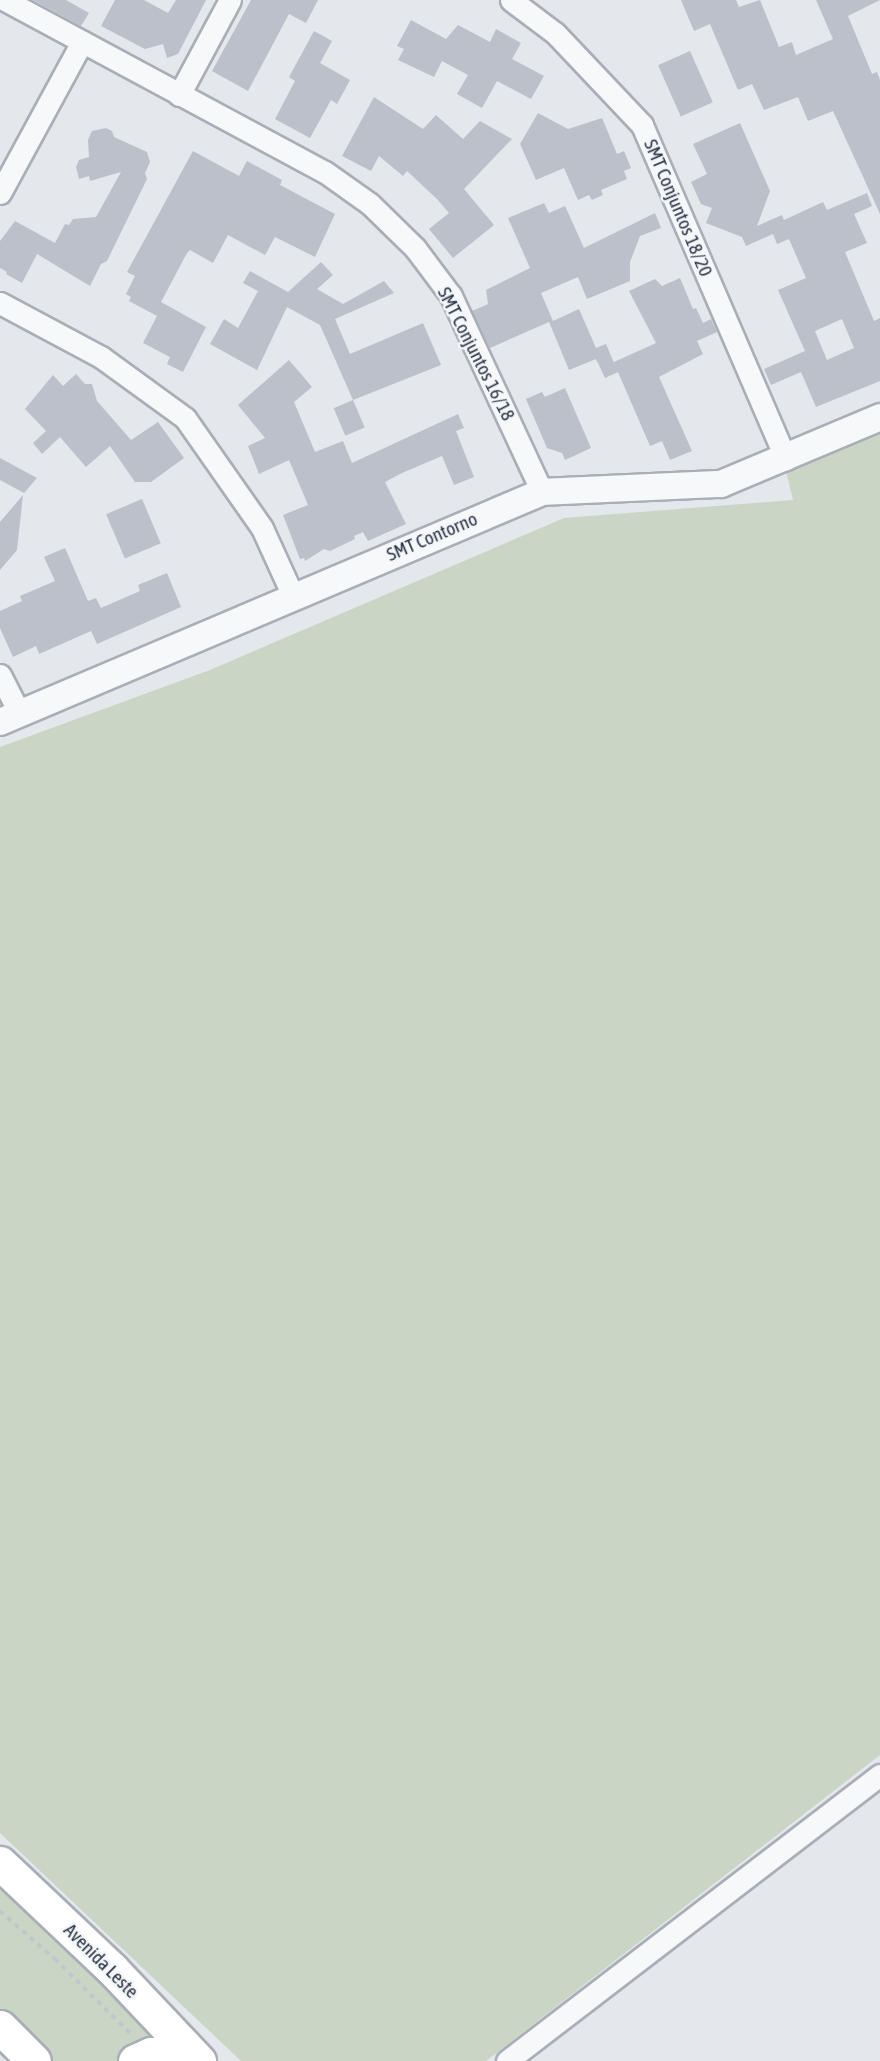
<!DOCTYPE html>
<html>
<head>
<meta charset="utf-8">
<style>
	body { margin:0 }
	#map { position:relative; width:880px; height:2061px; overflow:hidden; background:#e4e7ec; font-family:"Asap Condensed",sans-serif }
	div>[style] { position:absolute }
	.green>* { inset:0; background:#c9d6c5 }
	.building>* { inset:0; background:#bbc0ca; transform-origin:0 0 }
	.path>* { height:3.5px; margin-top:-1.75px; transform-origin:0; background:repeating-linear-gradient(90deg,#c2c5cb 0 5px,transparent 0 10px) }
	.roads { filter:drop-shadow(2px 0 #a9aeb7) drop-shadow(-2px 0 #a9aeb7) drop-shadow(0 2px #a9aeb7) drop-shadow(0 -2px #a9aeb7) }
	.minor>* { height:21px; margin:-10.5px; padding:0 10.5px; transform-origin:10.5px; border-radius:10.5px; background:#f7f8fa }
	.tertiary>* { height:26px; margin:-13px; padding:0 13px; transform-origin:13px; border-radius:13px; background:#f7f8fa }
	.primary>* { height:33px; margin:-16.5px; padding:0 16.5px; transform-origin:16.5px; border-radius:16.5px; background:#fff }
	span { translate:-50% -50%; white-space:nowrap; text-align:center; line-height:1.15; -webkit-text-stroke:5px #f4f6f9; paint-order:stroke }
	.street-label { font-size:19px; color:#2b3445 }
</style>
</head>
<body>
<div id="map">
	<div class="green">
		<i style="clip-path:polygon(880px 431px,880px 1755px,486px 2061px,241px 2061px,0 1833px,0 747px,210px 670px,564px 518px,793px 500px,786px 471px)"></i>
		<i style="clip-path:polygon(0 1884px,197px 2061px,38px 2061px,0 2019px)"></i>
	</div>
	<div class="building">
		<i style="clip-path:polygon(33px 0,66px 0,89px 13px,81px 26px)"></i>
		<i style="clip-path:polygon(115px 0,144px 0,168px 13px,176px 0,206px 0,178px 54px,167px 58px,163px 44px,145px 49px,101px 26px)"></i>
		<i style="clip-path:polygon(251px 0,318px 0,306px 23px,289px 14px,248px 91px,212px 71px)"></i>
		<i style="clip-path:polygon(681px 0,736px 0,739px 7px,760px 0,779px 47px,792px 42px,796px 55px,833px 39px,816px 0,880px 0,848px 16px,872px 74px,877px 72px,880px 80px,880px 214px,833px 111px,808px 121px,798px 97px,764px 110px,752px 84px,738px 90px,710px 24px,694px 31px)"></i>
		<i style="clip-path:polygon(411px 20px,446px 39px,458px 25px,490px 42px,496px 29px,521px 43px,512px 59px,544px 76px,531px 99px,497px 81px,482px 108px,457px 94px,468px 75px,442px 61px,434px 77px,398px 60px,404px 49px,397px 46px)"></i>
		<i style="clip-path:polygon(314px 31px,332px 41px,320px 63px,350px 80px,337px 104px,331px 100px,310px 138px,275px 119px,295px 81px,289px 77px)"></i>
		<i style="left:690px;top:51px;width:56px;height:35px;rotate:66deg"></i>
		<i style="clip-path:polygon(374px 97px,423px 129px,436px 115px,463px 139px,480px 121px,512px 139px,464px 189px,494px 225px,453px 258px,429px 229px,449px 213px,437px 199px,407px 171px,403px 176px,379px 156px,371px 171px,342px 156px)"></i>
		<i style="clip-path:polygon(538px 113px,568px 129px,602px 118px,617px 154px,624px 151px,631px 168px,624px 171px,627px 179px,601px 190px,603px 195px,592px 200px,589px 195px,578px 200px,564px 168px,536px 180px,520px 144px)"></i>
		<i style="clip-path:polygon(evenodd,740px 123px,770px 191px,757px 226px,782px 215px,784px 220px,823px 202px,827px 210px,867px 193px,872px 206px,854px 214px,867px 243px,845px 252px,874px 321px,880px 318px,880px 381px,816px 407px,801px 372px,771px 385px,764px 369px,805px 351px,778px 290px,806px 278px,789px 239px,777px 244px,773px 234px,746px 246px,742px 237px,706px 223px,712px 208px,701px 204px,691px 182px,707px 174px,693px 144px,740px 123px,842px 319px,854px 348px,827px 360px,815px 331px,842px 319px)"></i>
		<i style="clip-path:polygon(106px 128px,112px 131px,114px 137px,147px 152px,150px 162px,145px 173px,147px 179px,107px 261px,101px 264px,90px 286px,37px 254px,22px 283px,6px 274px,7px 272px,0 268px,0 241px,15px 221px,55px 243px,65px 224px,69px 225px,73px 219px,96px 217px,121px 172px,90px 181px,89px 176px,79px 179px,76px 167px,79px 160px,89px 157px,88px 140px,92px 131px)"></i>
		<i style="clip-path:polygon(193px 151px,239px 176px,247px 161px,282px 180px,280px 185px,335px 214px,315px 257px,275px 237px,265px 255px,228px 235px,213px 263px,190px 250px,187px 253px,161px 302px,206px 327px,183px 372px,167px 364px,170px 357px,143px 343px,157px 316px,129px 301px,131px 297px,126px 294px,135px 276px,127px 272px)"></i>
		<i style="clip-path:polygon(544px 203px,549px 213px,565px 206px,584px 248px,655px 213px,661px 228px,640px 236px,630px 262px,630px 281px,587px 299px,578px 277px,541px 293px,553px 321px,579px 309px,596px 348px,606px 344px,615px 365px,614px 362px,656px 343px,629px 291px,655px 279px,662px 286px,680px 278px,693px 309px,696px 308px,703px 323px,711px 319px,717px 332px,697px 341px,703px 354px,659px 377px,692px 451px,670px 460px,662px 441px,650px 446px,618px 372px,605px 378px,596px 359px,569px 370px,549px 322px,490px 348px,472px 311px,488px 304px,486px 290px,530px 268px,508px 218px)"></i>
		<i style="clip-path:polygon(321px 262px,333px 275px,317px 289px,343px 304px,384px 281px,394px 293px,335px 319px,350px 354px,423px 323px,441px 365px,353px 400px,320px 325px,287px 307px,257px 370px,210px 344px,224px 319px,238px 328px,258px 291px,243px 283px,250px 271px,288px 292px)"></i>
		<i style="clip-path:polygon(289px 360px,312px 387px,294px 402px,315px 452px,343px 441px,352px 463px,458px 414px,464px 428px,456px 431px,474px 477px,454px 485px,442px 456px,402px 473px,385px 482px,406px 524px,368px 541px,363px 532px,354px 536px,355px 539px,330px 551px,324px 549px,305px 561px,304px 558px,300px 559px,283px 515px,308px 505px,289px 460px,259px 474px,248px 446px,265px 438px,238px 405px)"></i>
		<i style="clip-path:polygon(76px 374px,85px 384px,92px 384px,97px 401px,131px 440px,158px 422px,184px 458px,151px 482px,135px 482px,110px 446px,86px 467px,60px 437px,42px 454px,33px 443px,46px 431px,25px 409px,53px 375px,63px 386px)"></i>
		<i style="clip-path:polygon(565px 388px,591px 448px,565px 460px,562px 453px,547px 448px,526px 399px,542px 392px,545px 397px)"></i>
		<i style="left:353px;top:400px;width:30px;height:21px;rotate:67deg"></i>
		<i style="clip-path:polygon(0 458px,37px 478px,24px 493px,0 480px)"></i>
		<i style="clip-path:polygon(23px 495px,17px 550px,0 570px,0 522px)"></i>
		<i style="left:142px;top:499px;width:48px;height:39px;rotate:67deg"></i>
		<i style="clip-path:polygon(65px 548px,88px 601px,96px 598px,101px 608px,140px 591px,138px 585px,167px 573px,181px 607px,97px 644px,91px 631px,39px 654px,36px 646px,13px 657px,0 628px,0 611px,22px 601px,20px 596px,55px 581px,44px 557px)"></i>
	</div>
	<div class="path">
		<i style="left:0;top:1911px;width:73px;rotate:41.1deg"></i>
		<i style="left:55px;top:1959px;width:110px;rotate:44.6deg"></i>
	</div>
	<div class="roads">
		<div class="minor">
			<i style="left:5px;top:0;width:363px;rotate:28.3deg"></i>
			<i style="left:325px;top:172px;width:55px;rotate:35.4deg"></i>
			<i style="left:370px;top:204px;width:63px;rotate:44.4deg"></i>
			<i style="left:415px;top:248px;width:60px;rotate:53.1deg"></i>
			<i style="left:451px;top:296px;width:216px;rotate:65.1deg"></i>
			<i style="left:511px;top:0;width:55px;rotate:36.9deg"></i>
			<i style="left:555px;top:33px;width:127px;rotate:46.6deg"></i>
			<i style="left:642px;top:125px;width:364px;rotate:66.7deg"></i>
			<i style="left:179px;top:95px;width:108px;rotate:-61.8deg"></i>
			<i style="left:0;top:193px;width:172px;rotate:-61.5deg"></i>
			<i style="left:0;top:303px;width:115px;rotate:28.1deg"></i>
			<i style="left:101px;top:357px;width:104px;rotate:36deg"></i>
			<i style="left:185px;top:418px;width:134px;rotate:55deg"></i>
			<i style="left:262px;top:528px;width:75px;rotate:65.5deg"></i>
			<i style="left:0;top:675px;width:44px;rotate:62.9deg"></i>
			<i style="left:507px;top:2061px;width:470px;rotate:-37.5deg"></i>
		</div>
		<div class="tertiary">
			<i style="left:0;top:722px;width:589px;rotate:-22.99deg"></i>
			<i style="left:542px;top:492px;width:179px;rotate:-2.6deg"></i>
			<i style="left:721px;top:484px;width:173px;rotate:-22.8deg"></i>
		</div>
		<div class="primary">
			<i style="left:0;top:1863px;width:154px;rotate:43.4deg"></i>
			<i style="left:112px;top:1969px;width:127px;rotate:46.6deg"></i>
			<i style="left:0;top:2027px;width:48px;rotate:45deg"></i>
			<i style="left:135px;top:2061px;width:17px;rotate:-24deg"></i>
			<i style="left:151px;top:2054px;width:28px;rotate:4deg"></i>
			<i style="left:179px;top:2056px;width:13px;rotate:23deg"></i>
		</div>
	</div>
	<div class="street-label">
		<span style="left:678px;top:208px;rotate:67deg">SMT Conjuntos 18/20</span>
		<span style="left:476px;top:354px;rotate:63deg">SMT Conjuntos 16/18</span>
		<span style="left:432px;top:537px;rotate:-23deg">SMT Contorno</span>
		<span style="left:101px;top:1961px;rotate:45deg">Avenida Leste</span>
	</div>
</div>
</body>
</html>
